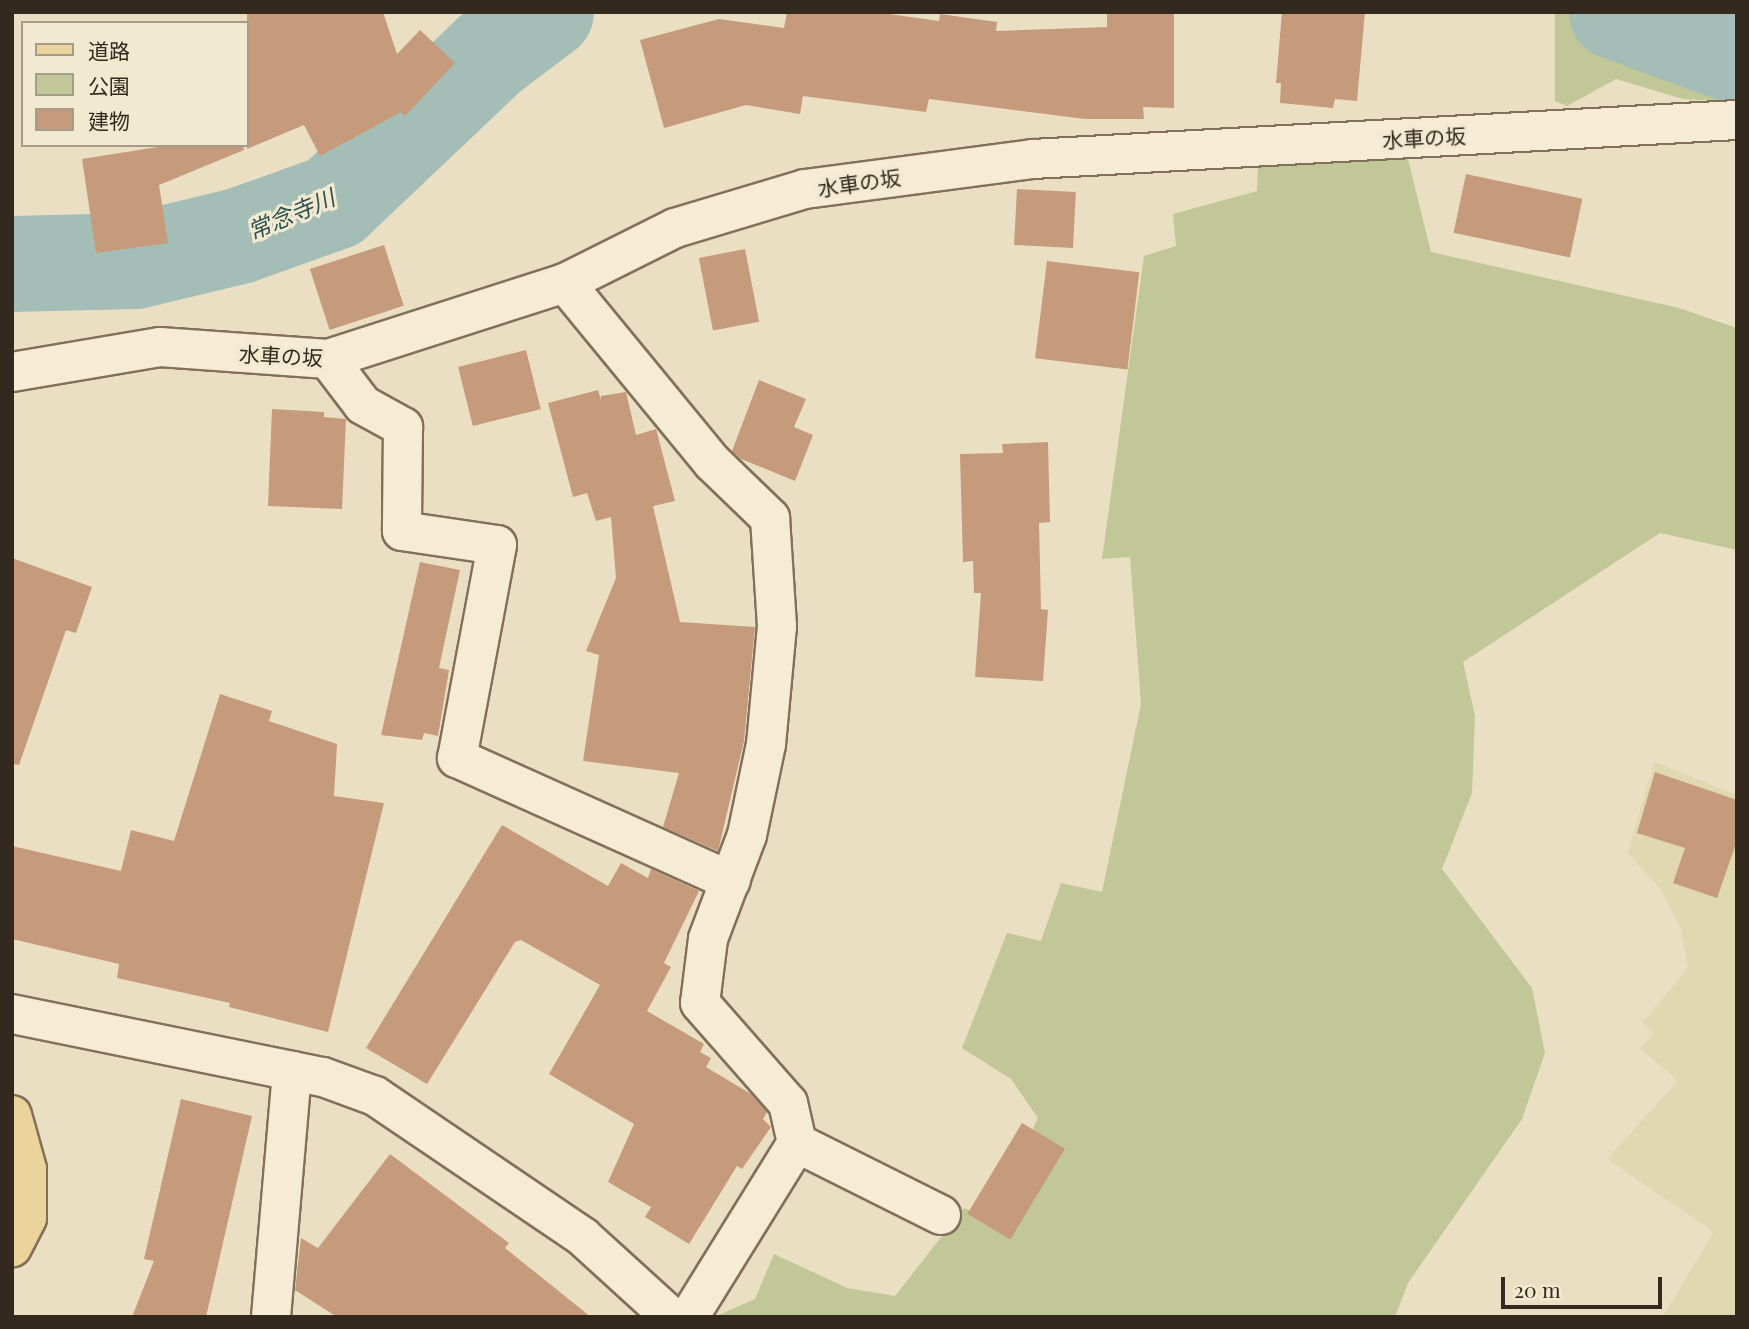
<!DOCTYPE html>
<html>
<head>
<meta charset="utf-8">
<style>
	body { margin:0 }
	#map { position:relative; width:1749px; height:1329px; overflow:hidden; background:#eadfc2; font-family:"Playfair Display","Noto Sans JP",serif }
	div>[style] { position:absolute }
	.farmland>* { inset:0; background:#dfd8b0 }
	.green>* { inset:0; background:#c1c797 }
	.river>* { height:96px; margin:-48px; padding:0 48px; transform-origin:48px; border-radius:48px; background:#a4bdb6 }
	.building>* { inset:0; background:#c69b7b; transform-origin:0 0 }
	.roads { filter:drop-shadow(2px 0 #83705b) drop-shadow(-2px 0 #83705b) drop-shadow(0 2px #83705b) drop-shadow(0 -2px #83705b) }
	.minor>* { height:38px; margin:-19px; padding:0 19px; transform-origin:19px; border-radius:19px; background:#f6ecd5 }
	.major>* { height:38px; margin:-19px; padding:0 19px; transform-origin:19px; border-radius:19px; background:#ebd39c }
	span { translate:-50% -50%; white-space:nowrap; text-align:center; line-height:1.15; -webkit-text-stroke:6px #f2e9d1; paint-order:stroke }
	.street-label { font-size:21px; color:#34291e }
	.water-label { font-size:23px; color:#2e5250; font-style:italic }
	.frame { position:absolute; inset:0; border:14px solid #34291e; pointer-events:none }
	.legend { position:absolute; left:21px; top:21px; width:228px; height:126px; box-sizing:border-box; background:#f2e9d1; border:2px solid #a69c89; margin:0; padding:9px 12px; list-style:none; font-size:21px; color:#34291e }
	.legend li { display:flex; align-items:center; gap:14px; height:35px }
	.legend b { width:35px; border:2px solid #a69c89 }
	.scale { position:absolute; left:1501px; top:1277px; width:161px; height:32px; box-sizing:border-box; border:4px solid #34291e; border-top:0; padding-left:9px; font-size:21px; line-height:24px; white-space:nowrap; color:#34291e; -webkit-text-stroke:5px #f2e9d1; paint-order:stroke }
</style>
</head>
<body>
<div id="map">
	<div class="farmland">
		<i style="clip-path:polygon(1654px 762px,1737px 795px,1737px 1317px,1663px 1317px,1714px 1232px,1607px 1159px,1678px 1081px,1640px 1048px,1654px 1034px,1643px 1022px,1688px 968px,1681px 928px,1660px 889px,1628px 853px)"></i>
	</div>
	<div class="green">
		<i style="clip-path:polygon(1555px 12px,1737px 12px,1737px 102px,1683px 99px,1616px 79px,1567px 106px,1555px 101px)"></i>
		<i style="clip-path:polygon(1408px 159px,1431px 252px,1679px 308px,1737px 328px,1737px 550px,1660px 533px,1463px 662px,1475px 716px,1472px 793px,1442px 869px,1532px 988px,1545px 1053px,1522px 1119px,1408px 1283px,1395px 1317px,714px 1317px,755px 1299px,774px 1254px,847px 1288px,895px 1296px,964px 1208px,990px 1218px,1038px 1118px,1011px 1079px,962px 1048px,1007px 933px,1041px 941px,1061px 883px,1102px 892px,1141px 704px,1130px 557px,1102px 559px,1144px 256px,1176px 246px,1173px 214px,1257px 191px,1258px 165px)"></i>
	</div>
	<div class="river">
		<i style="left:1617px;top:12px;width:128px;rotate:20.1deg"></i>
		<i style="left:12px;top:264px;width:123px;rotate:-1.4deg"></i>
		<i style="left:135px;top:261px;width:107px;rotate:-13.5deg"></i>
		<i style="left:239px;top:236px;width:101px;rotate:-19.7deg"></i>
		<i style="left:334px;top:202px;width:215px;rotate:-43.5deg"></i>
		<i style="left:490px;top:54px;width:70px;rotate:-36.9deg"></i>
	</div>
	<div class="building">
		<i style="clip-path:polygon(247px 12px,383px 12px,397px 54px,420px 30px,455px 63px,405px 116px,401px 112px,320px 156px,304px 125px,247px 149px)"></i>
		<i style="clip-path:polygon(787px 12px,875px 12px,939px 21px,940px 14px,997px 22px,996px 31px,1107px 27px,1107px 12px,1174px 12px,1174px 108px,1143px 107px,1144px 119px,1085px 119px,929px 99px,926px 112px,803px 96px,800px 114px,746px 105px,664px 128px,640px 40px,719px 19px,784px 28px)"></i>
		<i style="clip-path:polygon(1282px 12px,1365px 12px,1357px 101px,1335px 99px,1333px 108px,1280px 103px,1281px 83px,1276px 83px)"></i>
		<i style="clip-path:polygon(170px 145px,243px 145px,244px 150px,159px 185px,168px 243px,96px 253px,82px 159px)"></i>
		<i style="left:1466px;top:174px;width:119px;height:60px;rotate:12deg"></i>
		<i style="left:1017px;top:189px;width:59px;height:56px;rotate:3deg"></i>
		<i style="left:384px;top:245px;width:64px;height:78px;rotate:72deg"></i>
		<i style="left:745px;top:249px;width:74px;height:47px;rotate:79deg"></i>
		<i style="left:1047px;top:261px;width:93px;height:98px;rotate:7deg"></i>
		<i style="left:526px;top:350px;width:61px;height:70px;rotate:76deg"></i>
		<i style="clip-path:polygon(759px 380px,806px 399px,794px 427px,813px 435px,795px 481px,741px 459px,732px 451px)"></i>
		<i style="clip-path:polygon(598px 390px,601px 400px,601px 396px,626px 392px,636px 435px,656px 429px,675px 501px,653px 506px,680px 622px,755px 627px,744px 741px,718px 851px,663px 827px,679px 773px,583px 761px,599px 655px,586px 651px,616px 578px,611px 517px,596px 521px,587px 493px,573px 497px,548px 403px)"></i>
		<i style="clip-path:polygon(272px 409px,324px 412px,324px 417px,346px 419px,342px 509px,268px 506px)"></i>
		<i style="clip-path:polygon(1048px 442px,1050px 522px,1039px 523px,1041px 609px,1048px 610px,1043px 681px,975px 677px,981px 593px,974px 593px,973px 561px,963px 562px,960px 454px,1003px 453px,1002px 444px)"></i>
		<i style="clip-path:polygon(12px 558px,92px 587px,76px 633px,66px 630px,19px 765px,12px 764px)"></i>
		<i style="clip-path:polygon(420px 562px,460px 570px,439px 668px,449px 670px,438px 736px,424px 733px,422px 740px,381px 735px)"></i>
		<i style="clip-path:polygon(220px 694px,272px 711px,269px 721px,337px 744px,334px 796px,384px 803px,328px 1032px,229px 1007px,230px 1003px,117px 978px,119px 964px,12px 939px,12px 846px,121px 871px,131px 830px,174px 841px)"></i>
		<i style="clip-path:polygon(1655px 772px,1737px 800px,1737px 841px,1717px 898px,1673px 883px,1685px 848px,1637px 833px)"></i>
		<i style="clip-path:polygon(502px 825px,608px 886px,621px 863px,648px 878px,651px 869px,699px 891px,664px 963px,671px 967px,647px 1011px,704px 1044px,700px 1052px,711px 1058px,706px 1067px,751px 1094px,767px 1112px,763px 1119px,771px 1127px,742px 1169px,737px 1166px,689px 1244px,645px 1217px,651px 1207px,608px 1182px,634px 1124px,549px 1074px,600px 985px,521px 940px,515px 942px,427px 1084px,366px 1048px)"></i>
		<i style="clip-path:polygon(181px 1099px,252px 1116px,206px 1317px,132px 1317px,154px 1261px,144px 1259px)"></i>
		<i style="left:1022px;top:1123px;width:50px;height:106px;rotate:31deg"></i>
		<i style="clip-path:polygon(390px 1154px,509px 1243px,505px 1248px,591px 1317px,337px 1317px,295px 1290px,301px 1238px,318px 1248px)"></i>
	</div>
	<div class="roads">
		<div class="minor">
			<i style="left:565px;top:283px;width:232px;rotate:50.6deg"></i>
			<i style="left:712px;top:462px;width:81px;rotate:44deg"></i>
			<i style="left:770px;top:518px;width:108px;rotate:86.3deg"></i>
			<i style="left:777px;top:626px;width:119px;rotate:95.3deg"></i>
			<i style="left:766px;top:744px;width:93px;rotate:101.8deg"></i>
			<i style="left:747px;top:835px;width:111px;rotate:110.6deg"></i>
			<i style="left:708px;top:939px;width:64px;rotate:97.1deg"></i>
			<i style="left:700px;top:1003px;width:133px;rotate:48.7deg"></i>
			<i style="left:788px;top:1103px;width:41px;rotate:77.3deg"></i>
			<i style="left:328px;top:359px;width:58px;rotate:52.7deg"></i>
			<i style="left:363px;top:405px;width:46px;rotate:28.8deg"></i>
			<i style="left:403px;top:427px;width:104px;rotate:90.6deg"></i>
			<i style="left:402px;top:531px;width:96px;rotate:8.4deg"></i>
			<i style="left:497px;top:545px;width:217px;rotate:100.6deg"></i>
			<i style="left:457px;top:758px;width:300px;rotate:24.2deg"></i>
			<i style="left:12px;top:372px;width:150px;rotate:-9.6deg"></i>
			<i style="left:160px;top:347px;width:168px;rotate:4.1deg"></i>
			<i style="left:328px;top:359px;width:249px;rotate:-17.8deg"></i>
			<i style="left:565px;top:283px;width:123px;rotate:-26.6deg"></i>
			<i style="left:675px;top:228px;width:136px;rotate:-16.7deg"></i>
			<i style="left:805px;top:189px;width:230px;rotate:-7.5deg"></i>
			<i style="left:1033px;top:159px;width:705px;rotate:-3.17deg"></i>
			<i style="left:12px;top:1014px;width:317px;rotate:11.5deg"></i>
			<i style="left:323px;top:1077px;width:55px;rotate:20.1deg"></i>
			<i style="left:375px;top:1096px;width:251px;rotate:34.1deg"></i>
			<i style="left:583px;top:1237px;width:119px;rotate:42.3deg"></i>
			<i style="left:271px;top:1317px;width:247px;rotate:-85.1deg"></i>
			<i style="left:689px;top:1317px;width:205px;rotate:-58.2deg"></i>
			<i style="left:797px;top:1143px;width:161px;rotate:26.6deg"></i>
		</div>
		<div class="major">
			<i style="left:12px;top:1115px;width:56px;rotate:74.5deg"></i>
			<i style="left:27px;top:1169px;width:49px;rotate:90deg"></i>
			<i style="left:27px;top:1218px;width:33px;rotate:117deg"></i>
		</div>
	</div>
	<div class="street-label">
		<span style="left:1424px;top:137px;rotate:-3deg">水車の坂</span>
		<span style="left:859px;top:182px;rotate:-8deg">水車の坂</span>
		<span style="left:281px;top:355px;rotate:3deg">水車の坂</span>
	</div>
	<div class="water-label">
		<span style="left:291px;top:214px;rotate:-23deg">常念寺川</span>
	</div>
	<div class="frame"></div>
	<ul class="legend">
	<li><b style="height:9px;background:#ebd39c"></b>道路</li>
	<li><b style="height:19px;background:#c1c797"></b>公園</li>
	<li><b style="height:19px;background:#c69b7b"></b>建物</li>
	</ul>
	<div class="scale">20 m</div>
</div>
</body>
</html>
